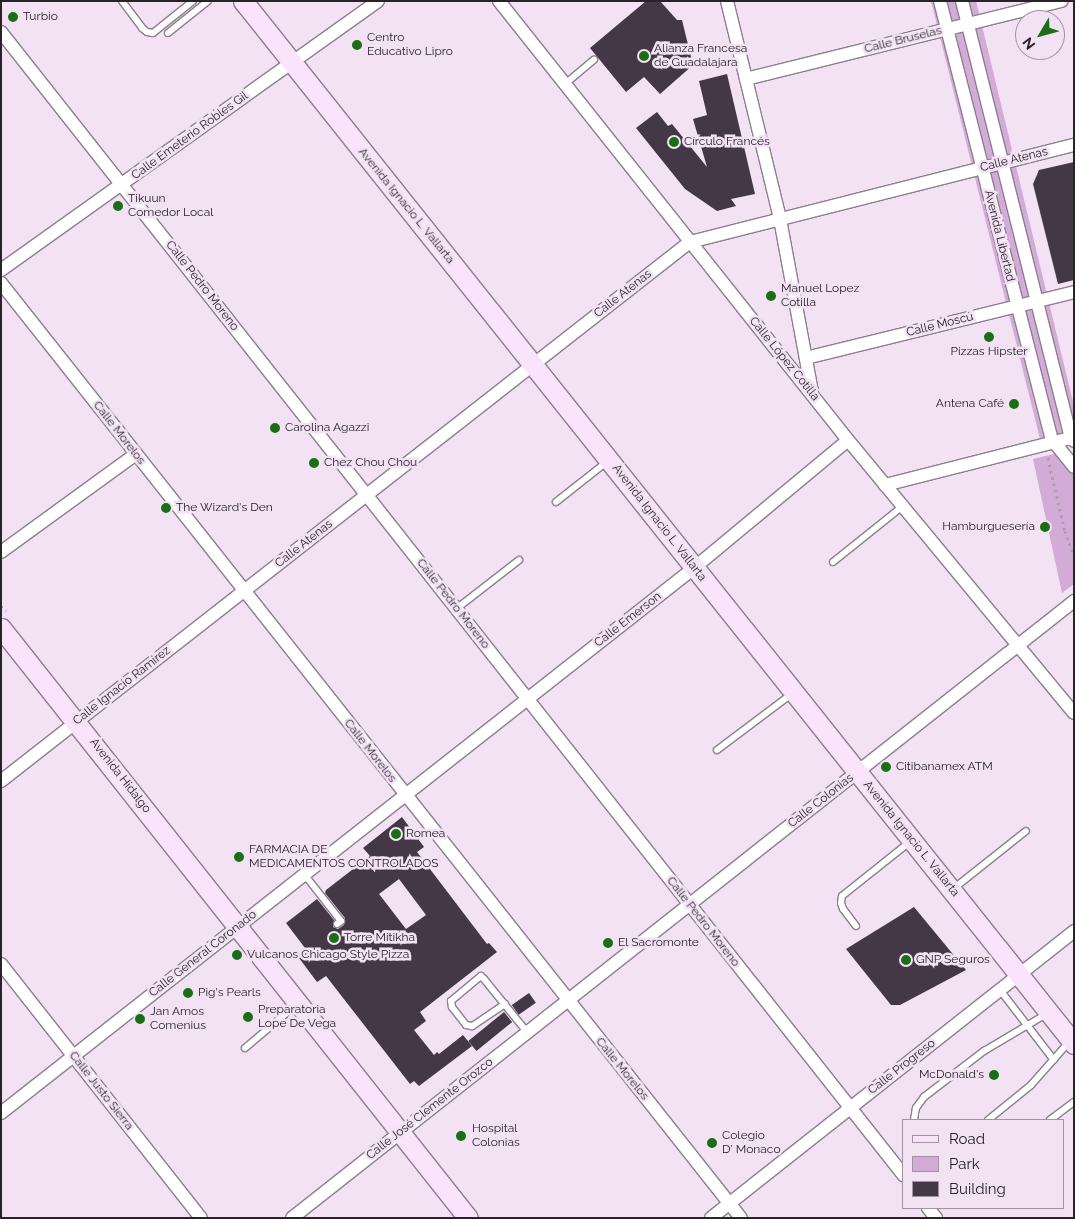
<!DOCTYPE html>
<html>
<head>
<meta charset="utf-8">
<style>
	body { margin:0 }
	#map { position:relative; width:1075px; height:1219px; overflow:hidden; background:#f2e2f4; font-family:Raleway,sans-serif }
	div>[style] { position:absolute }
	.green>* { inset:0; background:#d2abd7 }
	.building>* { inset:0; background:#443746; transform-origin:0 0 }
	.path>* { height:2.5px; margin-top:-1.25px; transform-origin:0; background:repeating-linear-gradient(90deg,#ac9fae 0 2.5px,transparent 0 6.5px) }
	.roads { filter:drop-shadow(1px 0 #8d7e8f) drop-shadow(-1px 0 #8d7e8f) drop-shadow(0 1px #8d7e8f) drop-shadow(0 -1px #8d7e8f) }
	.lane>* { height:6px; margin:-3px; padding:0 3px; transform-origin:3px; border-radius:3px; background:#fff }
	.street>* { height:12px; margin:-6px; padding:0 6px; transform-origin:6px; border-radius:6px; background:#fff }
	.secondary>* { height:19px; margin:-9.5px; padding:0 9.5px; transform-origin:9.5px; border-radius:9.5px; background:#f9e4fc }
	.dots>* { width:14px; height:14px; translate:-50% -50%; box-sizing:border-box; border:2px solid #f2e2f4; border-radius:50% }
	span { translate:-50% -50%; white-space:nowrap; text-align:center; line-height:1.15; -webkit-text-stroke:5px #f2e2f4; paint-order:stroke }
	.poi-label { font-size:12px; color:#282229 }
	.left { translate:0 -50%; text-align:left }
	.right { translate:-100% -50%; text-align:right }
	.street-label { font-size:12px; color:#282229 }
	.frame { position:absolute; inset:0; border:2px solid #282229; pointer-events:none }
	.legend { position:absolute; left:902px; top:1119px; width:162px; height:90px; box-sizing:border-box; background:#f2e2f4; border:1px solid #a195a3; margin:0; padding:6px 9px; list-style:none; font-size:15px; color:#282229 }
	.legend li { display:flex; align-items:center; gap:10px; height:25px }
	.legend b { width:25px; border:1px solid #a195a3 }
	.north { position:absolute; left:1015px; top:10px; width:50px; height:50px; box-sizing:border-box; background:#f2e2f4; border:1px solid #a195a3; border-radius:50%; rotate:233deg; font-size:14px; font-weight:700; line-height:20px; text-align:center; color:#282229 }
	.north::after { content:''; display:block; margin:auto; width:18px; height:22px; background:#1a6e16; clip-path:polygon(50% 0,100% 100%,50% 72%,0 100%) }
</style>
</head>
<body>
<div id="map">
	<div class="green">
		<i style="clip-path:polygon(931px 1px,976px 1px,1074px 406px,1074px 430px,1040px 439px)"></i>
		<i style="clip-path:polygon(1058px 453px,1074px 459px,1074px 584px,1062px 593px,1033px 459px)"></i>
	</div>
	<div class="building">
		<i style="clip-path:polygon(646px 1px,660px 1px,677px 20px,682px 20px,693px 65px,660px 94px,644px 77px,626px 92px,590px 48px)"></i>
		<i style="clip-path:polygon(727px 74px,755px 194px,731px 199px,736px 206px,717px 211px,685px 189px,636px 128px,657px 112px,668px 126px,672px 124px,707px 167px,693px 119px,707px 115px,699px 81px)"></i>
		<i style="clip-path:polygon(1074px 162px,1074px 280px,1058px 284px,1033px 184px,1039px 170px)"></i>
		<i style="clip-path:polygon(evenodd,402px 817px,424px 847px,417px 852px,487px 944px,489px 943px,497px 952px,420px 1012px,426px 1021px,414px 1030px,434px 1055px,437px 1052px,439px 1054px,463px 1035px,472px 1046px,419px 1086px,414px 1081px,410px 1084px,326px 976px,317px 982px,296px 954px,305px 948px,286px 923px,317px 899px,334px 920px,333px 927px,338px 929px,344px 925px,345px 918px,325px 893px,326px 890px,370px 856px,363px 848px,402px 817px,399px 879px,426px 915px,406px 929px,379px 894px,399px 879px)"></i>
		<i style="clip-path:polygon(914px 907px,966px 970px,900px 1005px,891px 1005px,846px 949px)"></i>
		<i style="left:529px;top:993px;width:12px;height:21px;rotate:55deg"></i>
		<i style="left:504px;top:1012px;width:13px;height:46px;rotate:51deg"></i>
	</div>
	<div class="path">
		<i style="left:1048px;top:458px;width:75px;rotate:76.9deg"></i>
		<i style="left:1065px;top:531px;width:27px;rotate:70deg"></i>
		<i style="left:1px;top:606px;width:7px;rotate:45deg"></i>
	</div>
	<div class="roads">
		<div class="lane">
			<i style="left:122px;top:1px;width:34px;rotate:53deg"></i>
			<i style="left:142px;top:28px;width:6px;rotate:39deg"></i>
			<i style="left:147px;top:32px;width:6px;rotate:9deg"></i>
			<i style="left:153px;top:33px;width:51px;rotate:-38.7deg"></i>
			<i style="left:168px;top:33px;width:51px;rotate:-38.7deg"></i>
			<i style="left:565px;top:84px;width:38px;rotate:-40deg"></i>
			<i style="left:556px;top:502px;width:66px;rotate:-38.3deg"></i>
			<i style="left:833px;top:562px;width:90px;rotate:-38.7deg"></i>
			<i style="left:456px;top:609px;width:80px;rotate:-37.9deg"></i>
			<i style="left:717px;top:750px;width:95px;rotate:-36.9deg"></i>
			<i style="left:304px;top:874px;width:60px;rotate:51.8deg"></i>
			<i style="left:341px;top:921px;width:5px;rotate:143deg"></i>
			<i style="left:953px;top:889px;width:93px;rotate:-38.5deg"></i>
			<i style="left:856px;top:926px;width:21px;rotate:-127deg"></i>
			<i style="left:843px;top:909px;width:6px;rotate:-108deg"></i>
			<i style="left:841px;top:903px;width:7px;rotate:-82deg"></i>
			<i style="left:842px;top:896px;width:88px;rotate:-38.6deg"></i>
			<i style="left:1000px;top:990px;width:88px;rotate:52.4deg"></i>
			<i style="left:505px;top:1004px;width:40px;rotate:146deg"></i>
			<i style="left:472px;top:1026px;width:6px;rotate:-171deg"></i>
			<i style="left:466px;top:1025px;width:23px;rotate:-128deg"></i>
			<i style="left:452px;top:1007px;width:6px;rotate:-99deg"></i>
			<i style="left:451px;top:1001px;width:39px;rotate:-40deg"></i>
			<i style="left:481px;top:976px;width:4px;rotate:45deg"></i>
			<i style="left:484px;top:979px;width:68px;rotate:50.9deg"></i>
			<i style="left:245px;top:1048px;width:68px;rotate:-40.2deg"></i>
			<i style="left:914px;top:1120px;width:12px;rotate:-81deg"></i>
			<i style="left:916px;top:1108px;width:14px;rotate:-54deg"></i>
			<i style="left:924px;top:1097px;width:76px;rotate:-37.5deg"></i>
			<i style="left:984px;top:1051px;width:74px;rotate:-30.7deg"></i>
			<i style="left:988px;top:1120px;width:55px;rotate:-39.1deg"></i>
			<i style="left:1031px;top:1085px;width:57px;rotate:-48.5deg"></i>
			<i style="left:1050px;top:1120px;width:30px;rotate:-37deg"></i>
		</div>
		<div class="street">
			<i style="left:499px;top:1px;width:561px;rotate:51.52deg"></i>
			<i style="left:848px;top:440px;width:354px;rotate:50.4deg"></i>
			<i style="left:727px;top:1px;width:224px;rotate:76.3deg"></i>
			<i style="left:780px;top:219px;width:176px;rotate:79.5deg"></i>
			<i style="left:940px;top:1px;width:455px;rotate:75.7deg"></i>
			<i style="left:962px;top:1px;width:450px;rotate:76deg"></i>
			<i style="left:1071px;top:438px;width:4px;rotate:45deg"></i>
			<i style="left:1px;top:32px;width:1457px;rotate:51.71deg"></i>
			<i style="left:746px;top:79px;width:325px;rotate:-13.9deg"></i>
			<i style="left:1px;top:270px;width:463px;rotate:-35.5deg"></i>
			<i style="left:1px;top:283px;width:1192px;rotate:51.64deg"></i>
			<i style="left:806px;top:358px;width:276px;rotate:-13.8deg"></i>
			<i style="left:1054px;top:442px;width:32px;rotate:51deg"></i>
			<i style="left:885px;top:485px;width:192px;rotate:-14.2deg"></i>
			<i style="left:1px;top:552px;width:167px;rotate:-36deg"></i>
			<i style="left:1px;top:781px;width:875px;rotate:-38.04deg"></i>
			<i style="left:690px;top:242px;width:396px;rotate:-14.2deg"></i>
			<i style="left:1px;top:964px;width:323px;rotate:51.8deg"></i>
			<i style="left:1px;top:1113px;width:882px;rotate:-38.18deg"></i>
			<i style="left:694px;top:568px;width:200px;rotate:-39.7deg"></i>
			<i style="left:928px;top:1208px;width:13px;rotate:51deg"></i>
			<i style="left:292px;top:1218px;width:996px;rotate:-38.27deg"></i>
			<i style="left:711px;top:1218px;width:463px;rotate:-38.3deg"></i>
		</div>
		<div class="secondary">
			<i style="left:243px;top:1px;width:1334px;rotate:51.45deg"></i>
			<i style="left:1px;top:628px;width:752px;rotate:51.64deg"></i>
		</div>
	</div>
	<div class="dots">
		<i style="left:13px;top:17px;background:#1a6e16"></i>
		<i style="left:357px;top:45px;background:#1a6e16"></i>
		<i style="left:644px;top:56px;background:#1a6e16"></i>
		<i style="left:674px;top:142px;background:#1a6e16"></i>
		<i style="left:118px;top:206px;background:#1a6e16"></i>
		<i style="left:771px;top:296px;background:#1a6e16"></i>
		<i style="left:989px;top:337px;background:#1a6e16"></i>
		<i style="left:1014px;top:404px;background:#1a6e16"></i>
		<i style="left:275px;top:428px;background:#1a6e16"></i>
		<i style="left:314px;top:463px;background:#1a6e16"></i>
		<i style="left:166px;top:508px;background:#1a6e16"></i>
		<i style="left:1045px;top:527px;background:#1a6e16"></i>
		<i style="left:886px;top:767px;background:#1a6e16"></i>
		<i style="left:396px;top:834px;background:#1a6e16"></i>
		<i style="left:239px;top:857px;background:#1a6e16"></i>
		<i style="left:334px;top:938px;background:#1a6e16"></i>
		<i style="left:608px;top:943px;background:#1a6e16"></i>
		<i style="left:237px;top:955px;background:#1a6e16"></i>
		<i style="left:906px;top:960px;background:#1a6e16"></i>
		<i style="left:188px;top:993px;background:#1a6e16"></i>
		<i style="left:248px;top:1017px;background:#1a6e16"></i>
		<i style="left:140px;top:1019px;background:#1a6e16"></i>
		<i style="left:994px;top:1075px;background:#1a6e16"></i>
		<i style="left:461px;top:1136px;background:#1a6e16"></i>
		<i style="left:712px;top:1143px;background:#1a6e16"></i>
	</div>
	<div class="poi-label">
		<span class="left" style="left:23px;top:17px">Turbio</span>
		<span class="left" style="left:367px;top:45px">Centro<br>Educativo Lipro</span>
		<span class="left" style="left:654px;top:56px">Alianza Francesa<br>de Guadalajara</span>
		<span class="left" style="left:684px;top:142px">Círculo Francés</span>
		<span class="left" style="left:128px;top:206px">Tikuun<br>Comedor Local</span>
		<span class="left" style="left:781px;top:296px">Manuel Lopez<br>Cotilla</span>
		<span style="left:989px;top:352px">Pizzas Hipster</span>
		<span class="right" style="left:1004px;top:404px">Antena Café</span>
		<span class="left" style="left:285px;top:428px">Carolina Agazzi</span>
		<span class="left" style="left:324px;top:463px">Chez Chou Chou</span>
		<span class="left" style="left:176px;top:508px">The Wizard's Den</span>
		<span class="right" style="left:1035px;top:527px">Hamburguesería</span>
		<span class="left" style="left:896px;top:767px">Citibanamex ATM</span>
		<span class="left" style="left:406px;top:834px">Romea</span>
		<span class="left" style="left:249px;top:857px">FARMACIA DE<br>MEDICAMENTOS CONTROLADOS</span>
		<span class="left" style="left:344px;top:938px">Torre Mitikha</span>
		<span class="left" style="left:618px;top:943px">El Sacromonte</span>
		<span class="left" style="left:247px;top:955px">Vulcanos Chicago Style Pizza</span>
		<span class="left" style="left:916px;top:960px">GNP Seguros</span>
		<span class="left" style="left:198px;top:993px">Pig's Pearls</span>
		<span class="left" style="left:258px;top:1017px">Preparatoria<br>Lope De Vega</span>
		<span class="left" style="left:150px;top:1019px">Jan Amos<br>Comenius</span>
		<span class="right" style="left:984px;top:1075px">McDonald's</span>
		<span class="left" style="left:472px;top:1136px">Hospital<br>Colonias</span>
		<span class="left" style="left:722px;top:1143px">Colegio<br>D' Monaco</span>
	</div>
	<div class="street-label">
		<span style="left:903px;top:40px;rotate:-14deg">Calle Bruselas</span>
		<span style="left:190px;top:136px;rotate:-36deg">Calle Emeterio Robles Gil</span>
		<span style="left:1014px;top:160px;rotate:-14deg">Calle Atenas</span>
		<span style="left:406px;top:206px;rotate:51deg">Avenida Ignacio L. Vallarta</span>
		<span style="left:999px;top:236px;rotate:76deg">Avenida Libertad</span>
		<span style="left:202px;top:286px;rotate:52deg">Calle Pedro Moreno</span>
		<span style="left:623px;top:294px;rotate:-38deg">Calle Atenas</span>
		<span style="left:940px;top:325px;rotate:-14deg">Calle Moscú</span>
		<span style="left:784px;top:359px;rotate:51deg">Calle López Cotilla</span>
		<span style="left:119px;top:433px;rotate:52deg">Calle Morelos</span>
		<span style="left:659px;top:523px;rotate:52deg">Avenida Ignacio L. Vallarta</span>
		<span style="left:304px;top:544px;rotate:-38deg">Calle Atenas</span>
		<span style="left:453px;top:604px;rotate:52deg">Calle Pedro Moreno</span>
		<span style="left:628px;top:620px;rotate:-38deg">Calle Emerson</span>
		<span style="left:122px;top:686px;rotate:-38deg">Calle Ignacio Ramírez</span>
		<span style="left:370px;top:751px;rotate:52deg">Calle Morelos</span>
		<span style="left:120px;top:776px;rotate:52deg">Avenida Hidalgo</span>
		<span style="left:821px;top:801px;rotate:-38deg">Calle Colonias</span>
		<span style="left:911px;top:839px;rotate:51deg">Avenida Ignacio L. Vallarta</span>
		<span style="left:703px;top:922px;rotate:52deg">Calle Pedro Moreno</span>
		<span style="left:203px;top:954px;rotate:-38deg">Calle General Coronado</span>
		<span style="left:902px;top:1067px;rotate:-38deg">Calle Progreso</span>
		<span style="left:622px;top:1069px;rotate:51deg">Calle Morelos</span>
		<span style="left:101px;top:1091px;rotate:52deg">Calle Justo Sierra</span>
		<span style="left:430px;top:1109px;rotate:-38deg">Calle José Clemente Orozco</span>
	</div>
	<div class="frame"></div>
	<ul class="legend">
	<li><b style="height:6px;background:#f9e4fc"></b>Road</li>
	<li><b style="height:14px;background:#d2abd7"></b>Park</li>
	<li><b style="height:14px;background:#443746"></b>Building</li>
	</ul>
	<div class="north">N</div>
</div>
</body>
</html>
